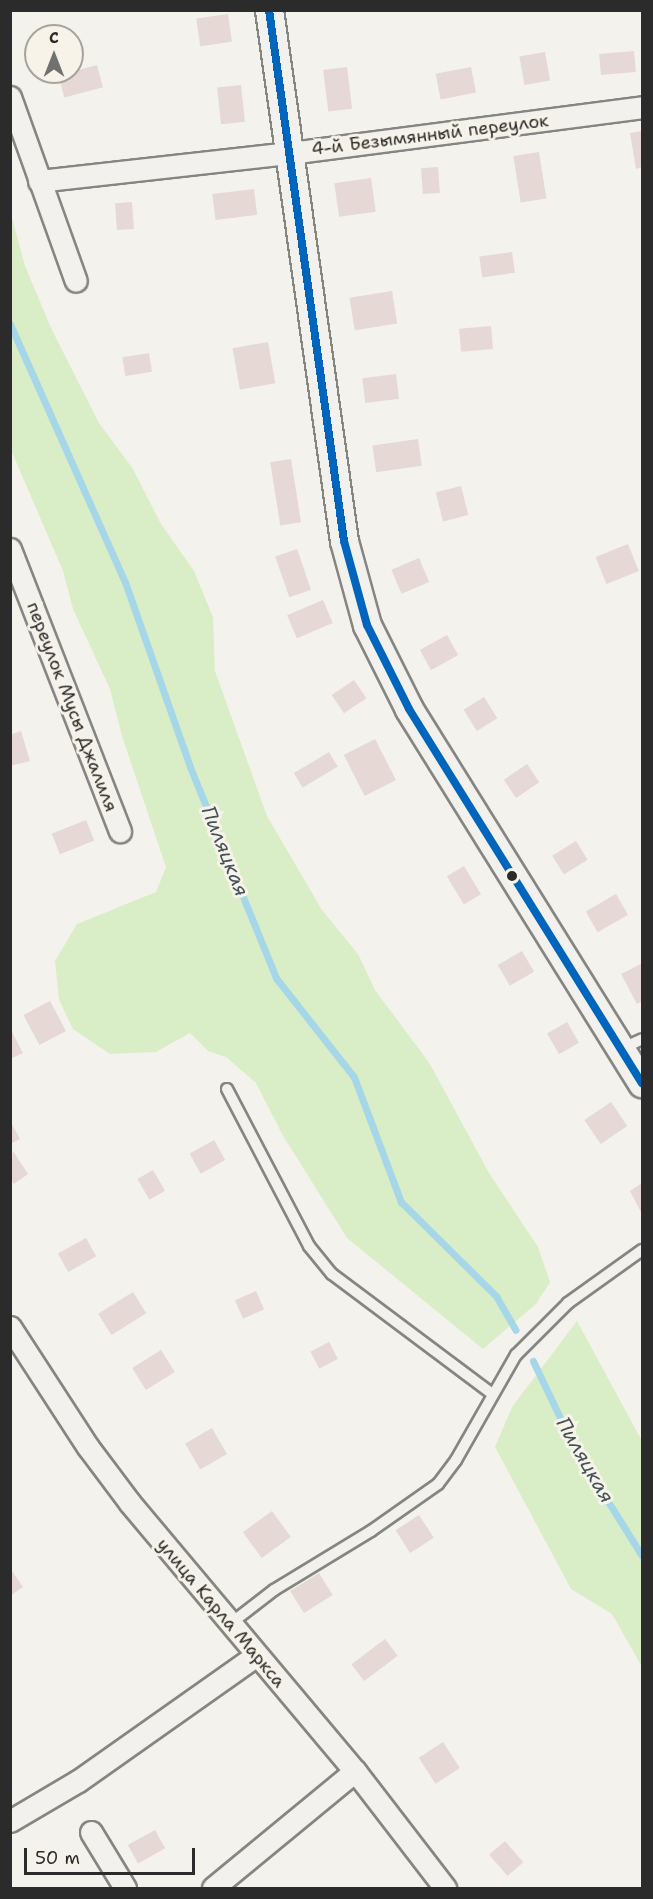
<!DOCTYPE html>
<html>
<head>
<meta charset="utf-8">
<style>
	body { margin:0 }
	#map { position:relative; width:653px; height:1899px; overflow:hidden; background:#f4f2ec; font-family:"Shantell Sans",sans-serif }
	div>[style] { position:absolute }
	.green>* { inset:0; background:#d9eec6 }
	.stream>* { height:7px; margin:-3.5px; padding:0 3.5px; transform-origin:3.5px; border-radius:3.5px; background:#a6d7e8 }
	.building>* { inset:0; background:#e5d8d5; transform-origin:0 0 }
	.roads { filter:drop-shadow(2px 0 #858582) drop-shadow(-2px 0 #858582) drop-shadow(0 2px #858582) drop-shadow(0 -2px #858582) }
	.service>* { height:10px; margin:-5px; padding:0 5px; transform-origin:5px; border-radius:5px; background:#f2f1ed }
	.minor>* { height:21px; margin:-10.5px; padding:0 10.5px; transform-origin:10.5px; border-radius:10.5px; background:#f2f1ed }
	.tertiary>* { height:27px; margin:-13.5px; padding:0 13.5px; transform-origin:13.5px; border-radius:13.5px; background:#f2f1ed }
	.bus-1>* { height:8px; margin:-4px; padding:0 4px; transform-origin:4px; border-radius:4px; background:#0065bd }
	.dots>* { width:16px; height:16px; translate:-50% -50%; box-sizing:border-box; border:3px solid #f7f3e8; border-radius:50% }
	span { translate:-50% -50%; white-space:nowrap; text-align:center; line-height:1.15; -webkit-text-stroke:6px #f7f3e8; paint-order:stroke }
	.street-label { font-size:18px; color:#2b2b2b }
	.water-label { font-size:20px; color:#42535a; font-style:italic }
	.frame { position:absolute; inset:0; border:12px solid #2b2b2b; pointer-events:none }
	.north { position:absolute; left:24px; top:24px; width:60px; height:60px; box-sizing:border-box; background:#f7f3e8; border:2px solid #a5a39c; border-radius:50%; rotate:0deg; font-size:16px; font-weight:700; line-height:24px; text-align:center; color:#2b2b2b }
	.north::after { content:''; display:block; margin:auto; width:21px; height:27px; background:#71716f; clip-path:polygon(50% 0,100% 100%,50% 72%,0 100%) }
	.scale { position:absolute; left:24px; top:1848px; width:171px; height:27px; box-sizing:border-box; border:3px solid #2b2b2b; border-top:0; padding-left:8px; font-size:18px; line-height:21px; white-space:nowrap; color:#2b2b2b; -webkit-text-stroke:4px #f7f3e8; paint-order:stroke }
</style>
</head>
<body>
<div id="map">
	<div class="green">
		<i style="clip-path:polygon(11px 214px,25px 266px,51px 328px,99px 423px,133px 469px,161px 524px,194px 571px,213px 617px,215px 671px,267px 816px,322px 910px,358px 954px,375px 990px,430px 1064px,489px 1173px,538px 1247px,550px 1282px,536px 1304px,483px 1349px,347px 1238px,282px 1134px,256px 1083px,226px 1057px,208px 1051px,190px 1033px,156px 1052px,110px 1054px,73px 1029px,59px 1000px,55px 961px,77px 924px,156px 892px,166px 867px,122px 736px,110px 689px,73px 609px,63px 571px,11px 450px)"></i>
		<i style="clip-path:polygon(577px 1321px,642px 1441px,642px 1667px,612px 1614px,571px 1589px,495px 1447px,512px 1407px)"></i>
	</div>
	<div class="stream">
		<i style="left:10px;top:324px;width:282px;rotate:66deg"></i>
		<i style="left:125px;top:582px;width:196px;rotate:70.6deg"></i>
		<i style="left:190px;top:767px;width:228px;rotate:67.8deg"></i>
		<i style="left:276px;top:978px;width:126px;rotate:51.8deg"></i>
		<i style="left:354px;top:1077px;width:134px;rotate:69.4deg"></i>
		<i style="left:401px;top:1202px;width:134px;rotate:44.7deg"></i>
		<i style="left:496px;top:1296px;width:39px;rotate:60deg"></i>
		<i style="left:533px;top:1361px;width:95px;rotate:64.5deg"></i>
		<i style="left:574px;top:1447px;width:128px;rotate:58deg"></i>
	</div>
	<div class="building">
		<i style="left:228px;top:14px;width:28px;height:32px;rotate:82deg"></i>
		<i style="left:634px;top:51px;width:21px;height:35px;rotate:85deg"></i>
		<i style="left:545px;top:52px;width:29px;height:26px;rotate:80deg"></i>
		<i style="left:97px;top:65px;width:23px;height:40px;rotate:75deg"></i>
		<i style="left:347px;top:67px;width:42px;height:24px;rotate:83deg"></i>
		<i style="left:471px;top:67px;width:26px;height:36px;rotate:79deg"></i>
		<i style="left:241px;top:85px;width:37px;height:24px;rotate:84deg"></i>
		<i style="clip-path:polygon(642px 131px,642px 167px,636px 169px,630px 133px)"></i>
		<i style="left:539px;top:152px;width:47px;height:26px;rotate:81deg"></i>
		<i style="left:438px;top:167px;width:26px;height:17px;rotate:86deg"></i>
		<i style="left:371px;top:178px;width:34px;height:37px;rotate:82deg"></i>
		<i style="left:254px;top:189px;width:26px;height:42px;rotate:83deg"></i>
		<i style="left:132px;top:202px;width:27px;height:17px;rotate:86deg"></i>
		<i style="left:512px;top:252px;width:21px;height:33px;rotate:82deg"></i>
		<i style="left:392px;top:291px;width:33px;height:43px;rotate:81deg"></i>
		<i style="left:491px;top:326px;width:23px;height:32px;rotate:85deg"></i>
		<i style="left:268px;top:342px;width:42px;height:36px;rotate:80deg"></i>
		<i style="left:149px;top:353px;width:19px;height:27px;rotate:81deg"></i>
		<i style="left:396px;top:374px;width:25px;height:34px;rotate:83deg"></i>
		<i style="left:418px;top:439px;width:27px;height:46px;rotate:82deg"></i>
		<i style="left:291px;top:459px;width:64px;height:21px;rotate:81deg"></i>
		<i style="left:461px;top:486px;width:30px;height:26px;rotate:76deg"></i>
		<i style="left:628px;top:544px;width:29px;height:35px;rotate:68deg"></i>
		<i style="left:297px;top:549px;width:43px;height:23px;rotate:71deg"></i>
		<i style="left:419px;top:558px;width:26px;height:30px;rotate:67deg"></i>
		<i style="left:323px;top:600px;width:25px;height:39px;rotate:67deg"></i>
		<i style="left:447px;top:635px;width:23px;height:31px;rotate:61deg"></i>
		<i style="left:354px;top:680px;width:22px;height:27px;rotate:56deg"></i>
		<i style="left:484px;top:697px;width:25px;height:24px;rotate:58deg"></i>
		<i style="clip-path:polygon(21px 731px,30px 761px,10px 766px,10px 735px)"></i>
		<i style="left:375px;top:739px;width:46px;height:35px;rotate:63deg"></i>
		<i style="left:329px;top:752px;width:17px;height:41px;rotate:59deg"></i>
		<i style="left:527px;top:764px;width:22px;height:28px;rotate:56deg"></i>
		<i style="left:86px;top:820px;width:22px;height:37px;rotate:68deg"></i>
		<i style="left:576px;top:841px;width:22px;height:28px;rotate:58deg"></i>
		<i style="left:464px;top:866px;width:33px;height:20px;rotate:59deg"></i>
		<i style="left:616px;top:894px;width:24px;height:35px;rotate:60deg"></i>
		<i style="left:522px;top:951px;width:24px;height:28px;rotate:60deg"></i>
		<i style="clip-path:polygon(641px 964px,642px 1001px,637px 1004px,621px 974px)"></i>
		<i style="left:50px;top:1001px;width:34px;height:30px;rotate:62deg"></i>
		<i style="left:567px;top:1022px;width:24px;height:23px;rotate:60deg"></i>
		<i style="clip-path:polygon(10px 1028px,23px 1053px,10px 1059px)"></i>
		<i style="left:611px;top:1102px;width:29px;height:32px;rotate:56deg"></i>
		<i style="clip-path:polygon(10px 1121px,20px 1139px,10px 1144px)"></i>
		<i style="left:214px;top:1140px;width:23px;height:28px;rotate:61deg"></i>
		<i style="clip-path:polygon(13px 1151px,28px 1174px,14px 1184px,10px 1179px)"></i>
		<i style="left:153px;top:1170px;width:24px;height:18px;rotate:60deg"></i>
		<i style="clip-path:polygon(642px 1183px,642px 1214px,630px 1191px)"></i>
		<i style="left:86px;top:1238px;width:21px;height:32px;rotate:61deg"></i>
		<i style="left:256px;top:1291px;width:20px;height:23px;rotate:66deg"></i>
		<i style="left:133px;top:1292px;width:25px;height:41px;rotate:58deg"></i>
		<i style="left:329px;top:1342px;width:19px;height:21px;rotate:62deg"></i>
		<i style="left:161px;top:1350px;width:26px;height:34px;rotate:58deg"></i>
		<i style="left:212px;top:1428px;width:30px;height:31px;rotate:60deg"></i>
		<i style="left:272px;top:1511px;width:32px;height:36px;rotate:54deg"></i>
		<i style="left:419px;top:1515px;width:27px;height:28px;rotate:57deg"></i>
		<i style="clip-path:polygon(10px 1568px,23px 1587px,10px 1596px)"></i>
		<i style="left:319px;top:1573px;width:26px;height:34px;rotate:58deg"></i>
		<i style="left:385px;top:1639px;width:21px;height:42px;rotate:53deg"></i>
		<i style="left:443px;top:1742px;width:31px;height:29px;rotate:57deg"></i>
		<i style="left:155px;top:1830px;width:21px;height:31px;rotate:61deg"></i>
		<i style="left:505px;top:1841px;width:28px;height:21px;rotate:49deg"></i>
	</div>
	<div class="roads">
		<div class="service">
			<i style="left:621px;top:1049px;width:23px;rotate:-25deg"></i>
			<i style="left:227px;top:1089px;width:177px;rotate:62.4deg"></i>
			<i style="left:309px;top:1246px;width:36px;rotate:51deg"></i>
			<i style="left:332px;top:1274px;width:199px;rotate:36.8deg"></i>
			<i style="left:230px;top:1624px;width:56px;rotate:-37.7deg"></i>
			<i style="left:274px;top:1590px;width:114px;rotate:-31.3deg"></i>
			<i style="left:371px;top:1531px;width:82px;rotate:-35deg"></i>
			<i style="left:438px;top:1484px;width:30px;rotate:-53deg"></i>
			<i style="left:456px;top:1460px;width:121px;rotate:-60.3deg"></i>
			<i style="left:516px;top:1355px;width:74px;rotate:-45deg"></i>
			<i style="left:568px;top:1303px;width:91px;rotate:-35.6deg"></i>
		</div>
		<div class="minor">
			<i style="left:10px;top:97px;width:195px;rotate:70.3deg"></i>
			<i style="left:39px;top:181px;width:253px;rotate:-6.4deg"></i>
			<i style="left:290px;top:153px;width:355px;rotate:-7.4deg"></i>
			<i style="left:10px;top:549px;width:303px;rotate:68.7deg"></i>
			<i style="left:10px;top:1327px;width:143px;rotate:57deg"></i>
			<i style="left:88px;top:1447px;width:70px;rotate:53.1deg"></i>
			<i style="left:130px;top:1503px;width:350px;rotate:50deg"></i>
			<i style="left:355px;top:1771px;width:148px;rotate:52.4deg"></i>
			<i style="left:10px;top:1821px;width:79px;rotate:-30.5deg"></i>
			<i style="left:78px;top:1781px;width:217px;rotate:-35.2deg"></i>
			<i style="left:91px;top:1832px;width:66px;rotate:58.7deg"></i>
			<i style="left:213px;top:1888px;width:184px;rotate:-39.5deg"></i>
		</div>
		<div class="tertiary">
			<i style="left:269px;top:10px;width:536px;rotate:81.96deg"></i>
			<i style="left:344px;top:541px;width:87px;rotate:74.7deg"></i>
			<i style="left:367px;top:625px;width:94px;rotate:63.4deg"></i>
			<i style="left:409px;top:709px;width:441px;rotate:58.1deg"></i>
		</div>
	</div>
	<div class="bus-1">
		<i style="left:269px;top:10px;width:536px;rotate:81.96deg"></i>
		<i style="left:344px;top:541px;width:87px;rotate:74.7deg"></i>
		<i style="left:367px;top:625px;width:94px;rotate:63.4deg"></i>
		<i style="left:409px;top:709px;width:441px;rotate:58.1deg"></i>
	</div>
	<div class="dots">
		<i style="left:512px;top:876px;background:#2b2b2b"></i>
	</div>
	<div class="street-label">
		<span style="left:430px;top:135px;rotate:-7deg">4-й Безымянный переулок</span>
		<span style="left:72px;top:707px;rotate:69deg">переулок Мусы Джалиля</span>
		<span style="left:221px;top:1613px;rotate:50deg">улица Карла Маркса</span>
	</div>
	<div class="water-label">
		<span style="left:225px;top:851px;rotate:68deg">Пиляцкая</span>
		<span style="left:585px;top:1460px;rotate:60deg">Пиляцкая</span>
	</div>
	<div class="frame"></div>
	<div class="north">С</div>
	<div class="scale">50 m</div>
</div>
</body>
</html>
